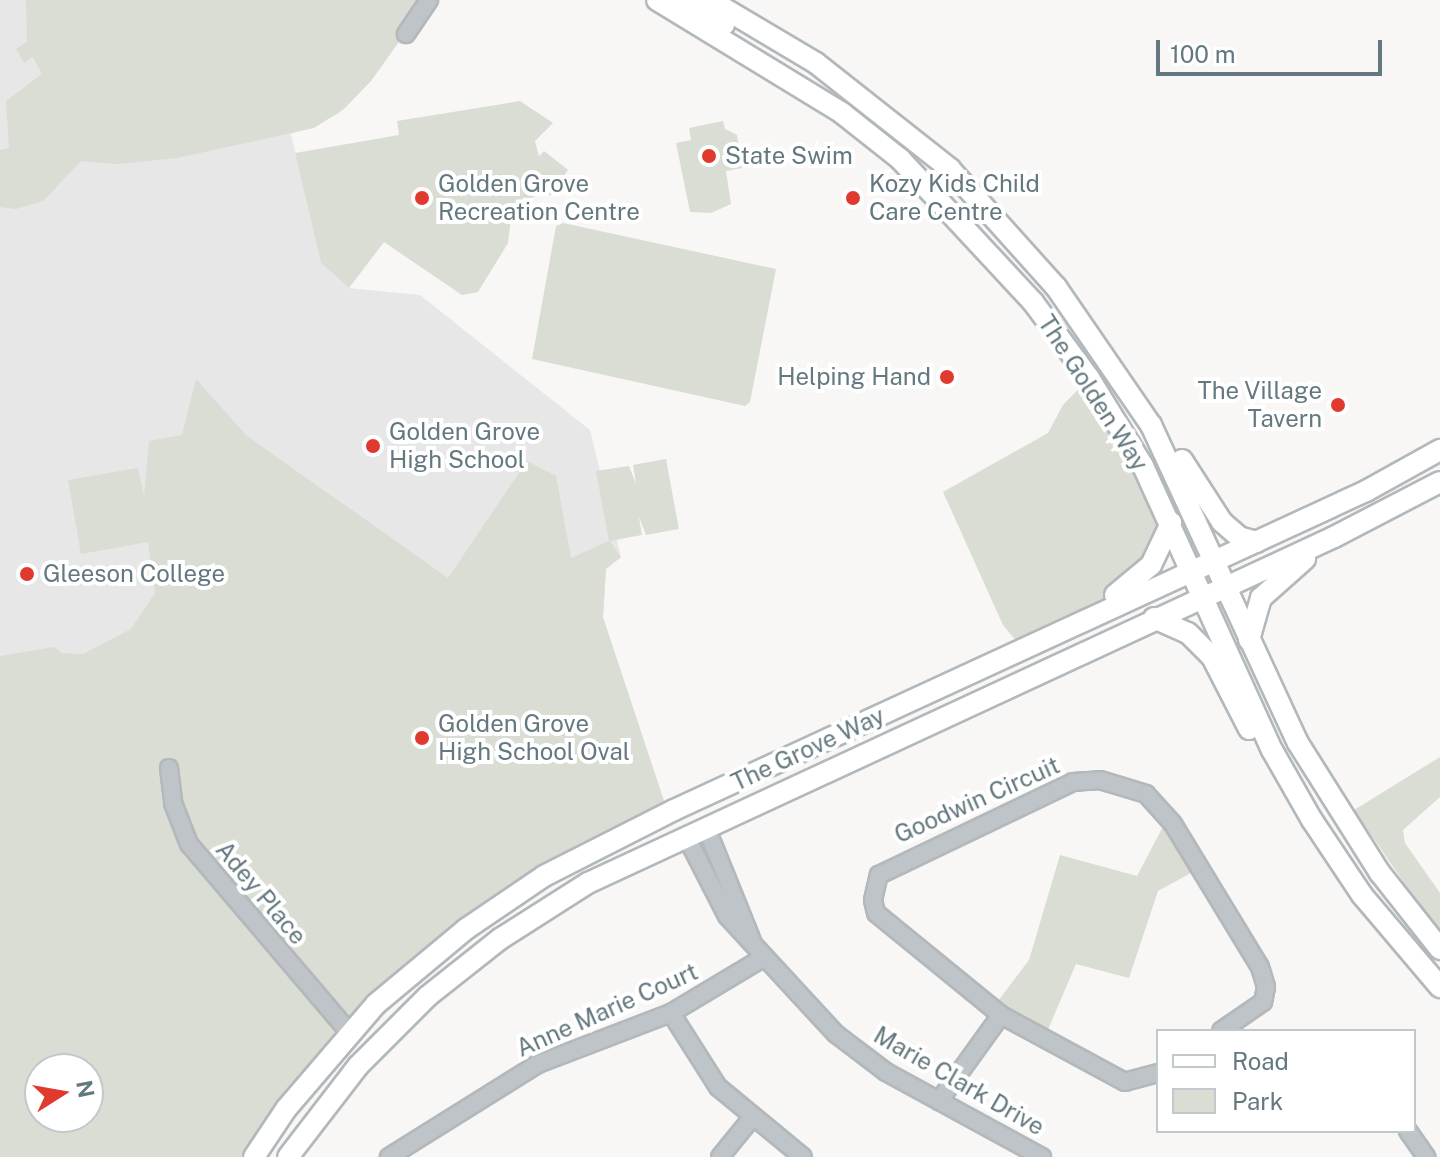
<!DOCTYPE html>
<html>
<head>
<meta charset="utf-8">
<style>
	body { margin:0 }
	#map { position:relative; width:1440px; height:1157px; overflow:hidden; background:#f8f7f5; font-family:"Public Sans",sans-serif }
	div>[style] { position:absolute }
	.built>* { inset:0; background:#e6e7e6 }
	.green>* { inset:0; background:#d9ddd4 }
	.roads { filter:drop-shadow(2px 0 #b2b8bb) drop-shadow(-2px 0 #b2b8bb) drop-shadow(0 2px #b2b8bb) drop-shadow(0 -2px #b2b8bb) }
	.minor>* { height:16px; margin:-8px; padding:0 8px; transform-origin:8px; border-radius:8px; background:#bec4c7 }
	.major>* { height:20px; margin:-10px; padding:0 10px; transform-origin:10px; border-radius:10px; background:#fff }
	.dots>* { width:22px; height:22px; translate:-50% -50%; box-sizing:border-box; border:4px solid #fff; border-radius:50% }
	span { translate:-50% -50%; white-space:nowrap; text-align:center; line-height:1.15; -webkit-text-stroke:8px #fff; paint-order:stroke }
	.poi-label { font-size:24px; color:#63787f }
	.left { translate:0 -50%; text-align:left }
	.right { translate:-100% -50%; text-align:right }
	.street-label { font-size:24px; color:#63787f }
	.legend { position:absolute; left:1156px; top:1029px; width:260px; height:104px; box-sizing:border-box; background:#fff; border:2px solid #c1c9cc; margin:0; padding:10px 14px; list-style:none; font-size:24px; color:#63787f }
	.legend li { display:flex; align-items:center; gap:16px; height:40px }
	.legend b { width:40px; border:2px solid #c1c9cc }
	.north { position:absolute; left:24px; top:1053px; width:80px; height:80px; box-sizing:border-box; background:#fff; border:2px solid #c1c9cc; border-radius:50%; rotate:79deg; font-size:22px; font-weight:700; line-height:32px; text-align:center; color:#63787f }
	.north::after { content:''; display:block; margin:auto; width:28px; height:36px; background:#e0392d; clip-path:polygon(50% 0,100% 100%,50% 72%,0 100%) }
	.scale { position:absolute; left:1156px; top:40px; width:226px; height:36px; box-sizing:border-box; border:4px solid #63787f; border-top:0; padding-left:10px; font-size:24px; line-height:28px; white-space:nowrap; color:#63787f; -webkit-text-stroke:6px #fff; paint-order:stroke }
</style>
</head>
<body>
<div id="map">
	<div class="built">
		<i style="clip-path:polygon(evenodd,0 0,430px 0,338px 114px,291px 134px,321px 263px,349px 288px,420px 295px,590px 430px,621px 557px,606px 569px,603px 618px,664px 801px,531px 885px,376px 1004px,0 1157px,0 0,40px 1069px,88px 1069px,88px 1117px,40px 1117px,40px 1069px)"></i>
	</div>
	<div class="green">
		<i style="clip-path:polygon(26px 0,429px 0,371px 81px,344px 109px,314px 128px,177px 158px,117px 164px,81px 161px,43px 201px,16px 209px,0 207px,0 150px,9px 148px,6px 101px,42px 74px,33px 57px,24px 63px,16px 49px,27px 42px)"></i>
		<i style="clip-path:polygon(520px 101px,553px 123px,535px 141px,539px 156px,544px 151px,568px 170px,550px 196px,544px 191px,512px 210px,508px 243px,478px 292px,462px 295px,384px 242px,349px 288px,321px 263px,295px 153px,399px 135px,397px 121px)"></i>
		<i style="clip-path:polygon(723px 121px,725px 129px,737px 135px,742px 168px,726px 171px,731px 204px,711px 213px,690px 212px,676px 143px,691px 140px,689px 128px)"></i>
		<i style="clip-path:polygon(563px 223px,776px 269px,750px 402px,745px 406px,532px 359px,556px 226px)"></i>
		<i style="clip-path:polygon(1089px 378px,1171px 523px,1119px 593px,1023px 649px,1003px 625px,943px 492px,1048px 433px,1063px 405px)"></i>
		<i style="clip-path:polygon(evenodd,196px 379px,247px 436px,448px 578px,527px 461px,556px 476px,571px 558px,609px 541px,596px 471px,629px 466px,636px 484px,633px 465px,666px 459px,679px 529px,646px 535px,639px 517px,642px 535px,610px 541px,621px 557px,606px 569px,603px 617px,664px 801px,455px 937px,376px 1004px,254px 1157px,0 1157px,0 656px,54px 647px,62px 653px,83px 654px,131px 629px,155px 593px,148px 542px,81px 554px,68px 480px,138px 468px,144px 497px,149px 441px,182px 435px,196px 379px,40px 1069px,88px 1069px,88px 1117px,40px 1117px,40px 1069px)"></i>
		<i style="clip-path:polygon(1440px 757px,1440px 797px,1403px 830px,1405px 843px,1440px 893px,1440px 935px,1354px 810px)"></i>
		<i style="clip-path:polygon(1168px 817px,1200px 868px,1158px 891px,1129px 978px,1076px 964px,1044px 1039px,992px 1009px,1029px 960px,1060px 855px,1137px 876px)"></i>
	</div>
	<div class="roads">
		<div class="minor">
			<i style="left:406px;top:34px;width:41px;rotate:-55.9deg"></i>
			<i style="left:169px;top:768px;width:35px;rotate:83deg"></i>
			<i style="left:173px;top:803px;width:44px;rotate:68.7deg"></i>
			<i style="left:189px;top:844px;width:248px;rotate:49.6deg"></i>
			<i style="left:706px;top:827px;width:123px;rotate:68deg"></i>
			<i style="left:686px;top:836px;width:90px;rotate:62.9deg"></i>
			<i style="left:727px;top:916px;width:161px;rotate:47.3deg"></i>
			<i style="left:836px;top:1034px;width:63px;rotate:37.2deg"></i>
			<i style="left:886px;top:1072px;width:178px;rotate:28.6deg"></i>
			<i style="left:671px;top:1013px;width:88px;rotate:57.6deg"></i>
			<i style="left:718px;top:1087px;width:110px;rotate:39.5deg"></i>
			<i style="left:1158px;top:1073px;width:34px;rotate:165deg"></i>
			<i style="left:1125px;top:1082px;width:141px;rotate:-151.6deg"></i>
			<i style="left:1001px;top:1015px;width:161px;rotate:-140.8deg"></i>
			<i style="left:876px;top:913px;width:13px;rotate:-103deg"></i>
			<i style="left:873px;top:900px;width:26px;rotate:-77deg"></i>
			<i style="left:879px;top:875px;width:215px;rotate:-25.6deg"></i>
			<i style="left:1073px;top:782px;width:27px;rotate:-4deg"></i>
			<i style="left:1100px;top:780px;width:48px;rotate:16.9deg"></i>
			<i style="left:1146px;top:794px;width:40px;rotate:48deg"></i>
			<i style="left:1173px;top:824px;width:167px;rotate:58.7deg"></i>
			<i style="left:1260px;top:967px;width:21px;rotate:73deg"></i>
			<i style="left:1266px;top:987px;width:15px;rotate:101deg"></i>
			<i style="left:1263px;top:1002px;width:51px;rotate:145.4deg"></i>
			<i style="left:939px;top:1101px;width:106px;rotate:-54.2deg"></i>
			<i style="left:1408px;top:1131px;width:32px;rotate:55deg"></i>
			<i style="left:389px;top:1157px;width:176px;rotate:-32deg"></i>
			<i style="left:538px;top:1064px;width:142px;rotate:-21deg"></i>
			<i style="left:671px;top:1013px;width:107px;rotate:-30.9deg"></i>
			<i style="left:720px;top:1157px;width:49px;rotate:-50.8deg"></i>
		</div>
		<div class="major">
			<i style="left:657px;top:0;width:217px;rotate:31.4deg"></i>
			<i style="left:842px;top:113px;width:74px;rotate:38.4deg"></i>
			<i style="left:900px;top:159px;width:195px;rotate:47.1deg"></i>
			<i style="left:1033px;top:302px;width:94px;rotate:53.6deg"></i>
			<i style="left:1089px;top:378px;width:103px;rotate:58.5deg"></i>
			<i style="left:1143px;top:466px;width:312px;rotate:65.6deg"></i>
			<i style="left:1272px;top:750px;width:81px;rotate:60.3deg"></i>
			<i style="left:1312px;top:820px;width:90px;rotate:56.3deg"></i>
			<i style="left:1362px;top:895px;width:121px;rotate:49.7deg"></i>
			<i style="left:684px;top:0;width:47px;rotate:32deg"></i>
			<i style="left:710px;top:0;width:123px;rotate:30.7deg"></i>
			<i style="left:816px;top:63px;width:171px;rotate:38.3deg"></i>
			<i style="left:950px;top:169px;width:159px;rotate:48.1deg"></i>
			<i style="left:1056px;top:287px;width:168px;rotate:55.5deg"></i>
			<i style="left:1151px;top:425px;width:350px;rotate:65.2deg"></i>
			<i style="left:1298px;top:743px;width:154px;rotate:57.8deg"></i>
			<i style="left:1380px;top:873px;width:97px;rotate:51.7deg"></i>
			<i style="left:1182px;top:460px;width:74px;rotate:57.2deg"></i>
			<i style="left:1222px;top:522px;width:23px;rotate:41deg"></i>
			<i style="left:1239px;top:537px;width:18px;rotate:16deg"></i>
			<i style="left:1115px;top:595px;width:47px;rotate:-39.8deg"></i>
			<i style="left:1151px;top:565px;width:47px;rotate:-64.5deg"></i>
			<i style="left:1154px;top:618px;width:37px;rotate:24deg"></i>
			<i style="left:1188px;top:633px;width:34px;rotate:45deg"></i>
			<i style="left:1212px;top:657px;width:81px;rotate:62.8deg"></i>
			<i style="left:1249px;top:640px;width:44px;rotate:-74.1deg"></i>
			<i style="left:1261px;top:598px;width:59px;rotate:-41.6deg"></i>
			<i style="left:254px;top:1157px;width:58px;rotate:-56.3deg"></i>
			<i style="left:286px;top:1109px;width:138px;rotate:-49.4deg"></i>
			<i style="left:376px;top:1004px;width:117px;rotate:-39.8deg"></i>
			<i style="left:466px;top:929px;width:94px;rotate:-34.2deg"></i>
			<i style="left:544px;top:876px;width:146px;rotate:-26.9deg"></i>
			<i style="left:674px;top:810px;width:762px;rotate:-24.75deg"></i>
			<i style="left:1366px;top:491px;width:85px;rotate:-29deg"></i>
			<i style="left:288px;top:1157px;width:115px;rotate:-52.4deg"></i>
			<i style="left:358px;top:1066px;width:99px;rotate:-45deg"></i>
			<i style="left:428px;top:996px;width:92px;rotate:-38.4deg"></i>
			<i style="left:500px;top:939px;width:104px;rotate:-32.5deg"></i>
			<i style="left:588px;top:883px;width:822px;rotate:-24.88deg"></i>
			<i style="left:1334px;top:537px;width:119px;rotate:-27.4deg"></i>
		</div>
	</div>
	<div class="dots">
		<i style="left:709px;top:156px;background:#e0392d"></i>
		<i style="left:422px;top:198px;background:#e0392d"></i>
		<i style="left:853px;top:198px;background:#e0392d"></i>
		<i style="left:947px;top:377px;background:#e0392d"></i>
		<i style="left:1338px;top:405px;background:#e0392d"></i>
		<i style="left:373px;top:446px;background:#e0392d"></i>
		<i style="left:27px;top:574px;background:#e0392d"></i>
		<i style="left:422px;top:738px;background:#e0392d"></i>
	</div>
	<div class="poi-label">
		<span class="left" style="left:725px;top:156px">State Swim</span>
		<span class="left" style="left:438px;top:198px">Golden Grove<br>Recreation Centre</span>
		<span class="left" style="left:869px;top:198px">Kozy Kids Child<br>Care Centre</span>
		<span class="right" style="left:931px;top:377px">Helping Hand</span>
		<span class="right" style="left:1322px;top:405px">The Village<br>Tavern</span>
		<span class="left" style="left:389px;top:446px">Golden Grove<br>High School</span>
		<span class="left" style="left:43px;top:574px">Gleeson College</span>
		<span class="left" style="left:438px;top:738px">Golden Grove<br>High School Oval</span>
	</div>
	<div class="street-label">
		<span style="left:1093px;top:393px;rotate:57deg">The Golden Way</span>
		<span style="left:808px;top:749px;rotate:-25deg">The Grove Way</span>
		<span style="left:977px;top:800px;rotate:-24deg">Goodwin Circuit</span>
		<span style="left:261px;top:893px;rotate:50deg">Adey Place</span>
		<span style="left:607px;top:1010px;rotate:-24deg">Anne Marie Court</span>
		<span style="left:959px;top:1081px;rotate:30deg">Marie Clark Drive</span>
	</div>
	<ul class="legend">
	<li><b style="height:10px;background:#fff"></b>Road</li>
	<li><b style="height:22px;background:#d9ddd4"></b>Park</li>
	</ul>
	<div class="north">N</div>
	<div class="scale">100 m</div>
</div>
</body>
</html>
